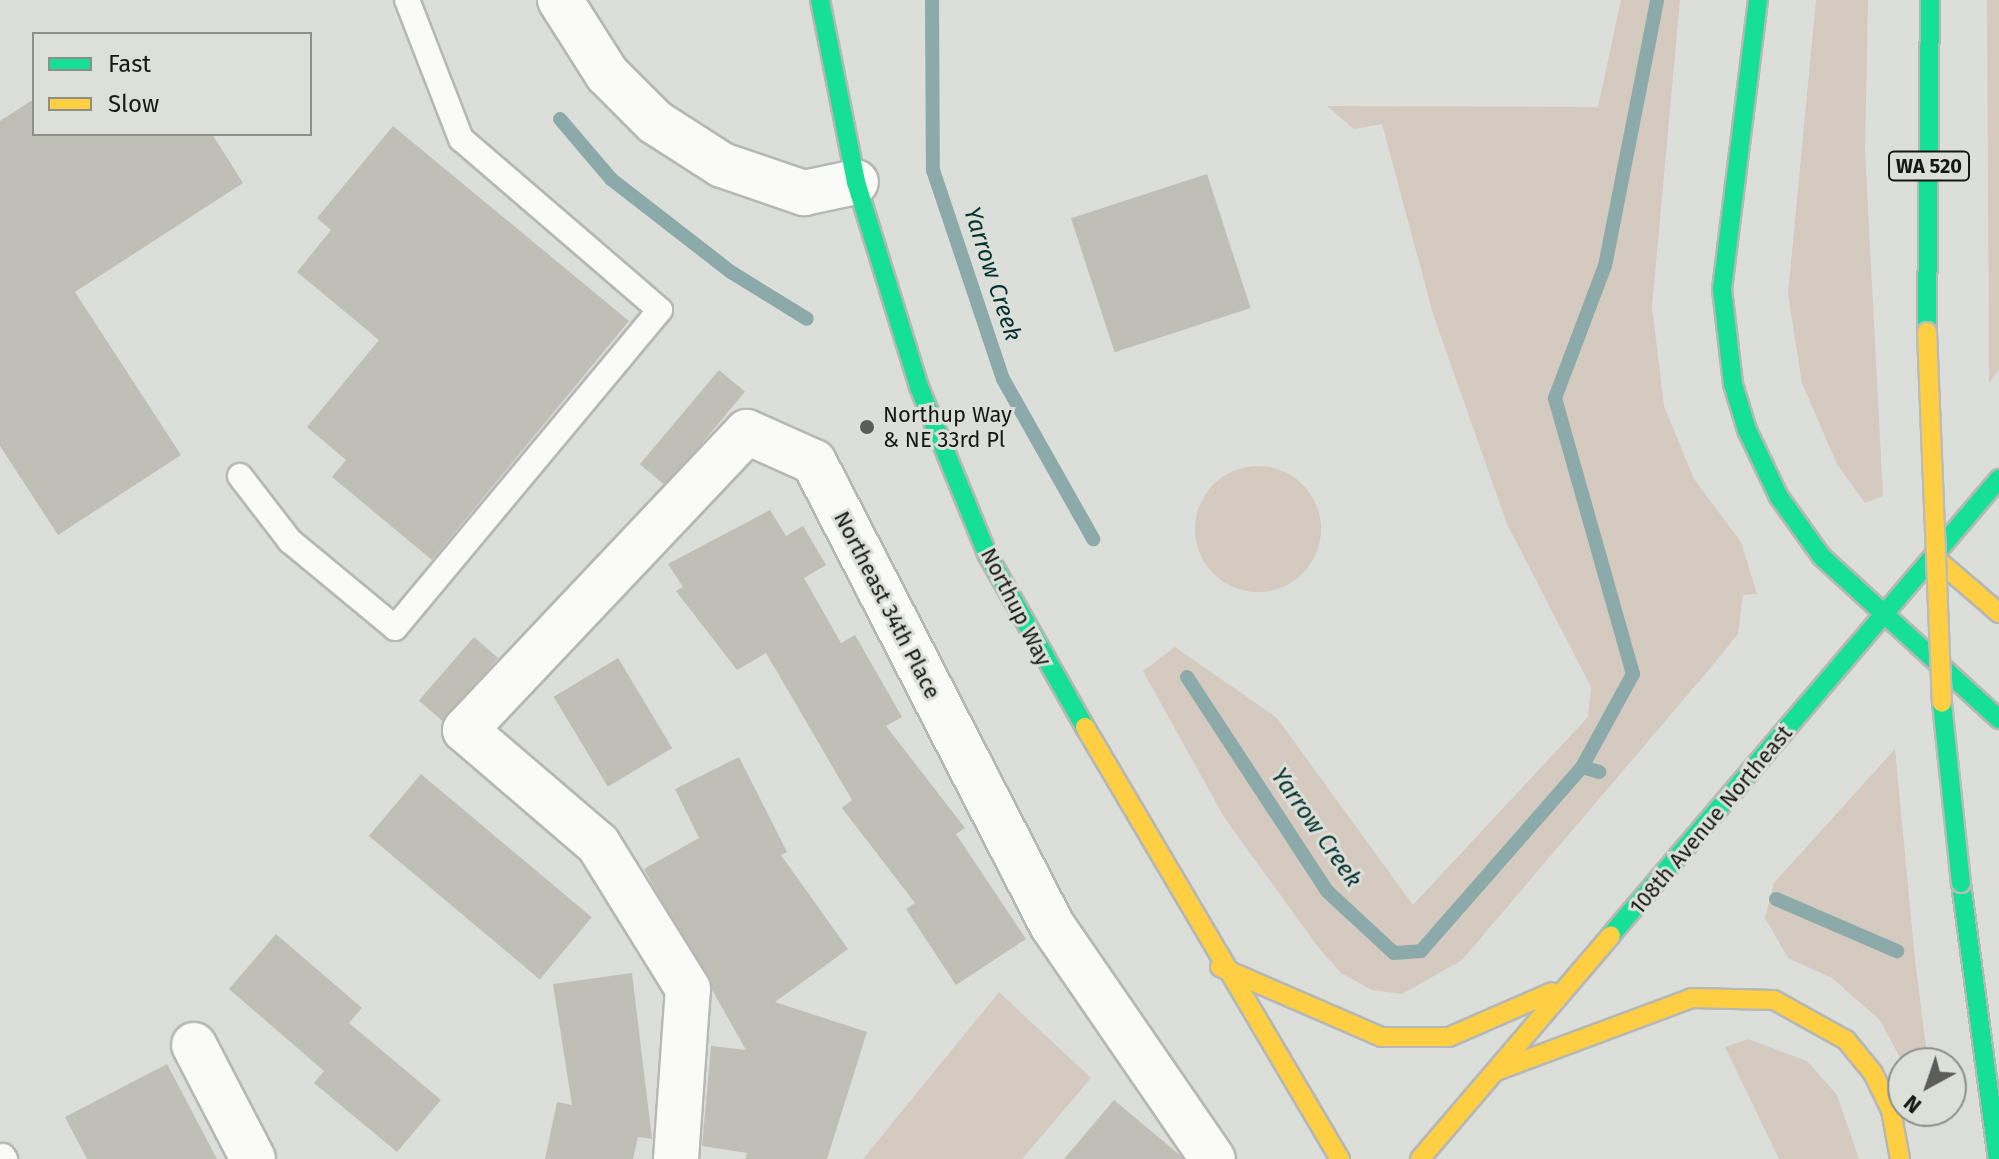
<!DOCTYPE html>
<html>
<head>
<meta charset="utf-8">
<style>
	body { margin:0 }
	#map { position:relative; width:1999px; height:1159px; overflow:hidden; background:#dcdeda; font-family:"Fira Sans",sans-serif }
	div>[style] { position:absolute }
	.green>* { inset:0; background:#d4cabf }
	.round { border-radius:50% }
	.stream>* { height:14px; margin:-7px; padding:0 7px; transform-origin:7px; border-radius:7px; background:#8caaa9 }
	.building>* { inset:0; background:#c0bfb7; transform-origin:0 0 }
	.roads { filter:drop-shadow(2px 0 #b6b8b5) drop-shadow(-2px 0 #b6b8b5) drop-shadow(0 2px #b6b8b5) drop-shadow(0 -2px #b6b8b5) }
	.lane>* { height:24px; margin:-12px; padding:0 12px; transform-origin:12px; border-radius:12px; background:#fafaf9 }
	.street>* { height:44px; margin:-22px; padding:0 22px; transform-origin:22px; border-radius:22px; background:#fafaf9 }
	.fast>* { height:18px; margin:-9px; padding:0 9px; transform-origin:9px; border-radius:9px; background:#16e098 }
	.slow>* { height:18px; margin:-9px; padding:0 9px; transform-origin:9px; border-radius:9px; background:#ffcf43 }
	.bridges { filter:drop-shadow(2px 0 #bbbcba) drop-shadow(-2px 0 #bbbcba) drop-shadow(0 2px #bbbcba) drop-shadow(0 -2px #bbbcba) }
	.fast-bridge>* { height:18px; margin:-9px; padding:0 9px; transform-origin:9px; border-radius:9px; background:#16e098 }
	.slow-bridge>* { height:18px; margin:-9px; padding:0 9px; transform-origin:9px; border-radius:9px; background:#ffcf43 }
	.dots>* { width:22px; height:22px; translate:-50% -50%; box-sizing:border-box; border:4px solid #dce0d8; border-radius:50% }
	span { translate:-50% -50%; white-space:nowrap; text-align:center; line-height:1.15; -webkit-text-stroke:6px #dce0d8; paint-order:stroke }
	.shield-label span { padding:2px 6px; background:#dce0d8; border:2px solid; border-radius:6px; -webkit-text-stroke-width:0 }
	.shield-label { font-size:20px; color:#171815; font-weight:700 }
	.poi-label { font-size:22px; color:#171815 }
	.left { translate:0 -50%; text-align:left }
	.street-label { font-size:22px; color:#171815 }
	.water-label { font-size:24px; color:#043131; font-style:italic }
	.legend { position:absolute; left:32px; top:32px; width:280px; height:104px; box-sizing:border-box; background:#dce0d8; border:2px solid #8d908a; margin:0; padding:10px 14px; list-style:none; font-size:24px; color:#171815 }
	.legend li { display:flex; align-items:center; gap:16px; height:40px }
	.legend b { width:40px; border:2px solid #8d908a }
	.north { position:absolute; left:1887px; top:1047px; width:80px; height:80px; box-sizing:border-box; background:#dce0d8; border:2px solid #8d908a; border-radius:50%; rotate:220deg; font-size:22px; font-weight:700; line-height:32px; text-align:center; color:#171815 }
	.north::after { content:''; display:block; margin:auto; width:28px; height:36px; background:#5c5d5a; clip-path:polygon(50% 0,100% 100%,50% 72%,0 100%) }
</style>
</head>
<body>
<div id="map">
	<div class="green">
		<i style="clip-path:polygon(1621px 0,1680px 0,1652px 307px,1664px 406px,1694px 479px,1741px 542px,1757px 594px,1743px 595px,1738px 634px,1712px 666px,1462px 960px,1402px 994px,1372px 990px,1341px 973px,1318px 947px,1224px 817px,1143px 671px,1175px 647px,1277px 718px,1413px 905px,1588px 717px,1591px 687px,1507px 524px,1433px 314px,1382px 124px,1354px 129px,1327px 106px,1598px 107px)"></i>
		<i style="clip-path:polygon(1816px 0,1868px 0,1865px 151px,1883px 496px,1865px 503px,1837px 464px,1802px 383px,1788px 294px)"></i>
		<i style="clip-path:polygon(1987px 0,1999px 0,1999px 369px,1989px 383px)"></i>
		<i class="round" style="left:1195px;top:466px;width:126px;height:126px"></i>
		<i style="clip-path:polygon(1895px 749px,1915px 959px,1928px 1063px,1903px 1063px,1880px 1020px,1832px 978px,1788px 958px,1765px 918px,1774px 883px)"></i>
		<i style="clip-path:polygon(999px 992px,1091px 1078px,1022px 1159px,863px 1159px)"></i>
		<i style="clip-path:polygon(1748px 1039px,1807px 1061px,1837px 1095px,1859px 1159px,1779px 1159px,1725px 1047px)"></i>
	</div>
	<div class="stream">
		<i style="left:932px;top:0;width:170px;rotate:89.7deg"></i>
		<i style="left:933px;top:170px;width:220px;rotate:71.5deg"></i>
		<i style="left:1003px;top:379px;width:184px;rotate:60.6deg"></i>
		<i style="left:560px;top:119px;width:79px;rotate:49.6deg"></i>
		<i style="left:611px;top:179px;width:152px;rotate:37.8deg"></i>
		<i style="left:731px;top:272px;width:89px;rotate:31.7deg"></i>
		<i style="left:1187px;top:677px;width:256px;rotate:56.8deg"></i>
		<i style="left:1327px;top:891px;width:91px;rotate:42.8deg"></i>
		<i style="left:1394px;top:953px;width:27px;rotate:-4deg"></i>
		<i style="left:1421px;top:951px;width:244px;rotate:-48.8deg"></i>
		<i style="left:1582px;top:767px;width:18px;rotate:16deg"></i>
		<i style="left:1582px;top:767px;width:106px;rotate:-61.3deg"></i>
		<i style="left:1633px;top:674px;width:287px;rotate:-105.8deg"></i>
		<i style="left:1555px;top:398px;width:141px;rotate:-69.3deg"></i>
		<i style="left:1605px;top:266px;width:271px;rotate:-78.9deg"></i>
		<i style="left:1776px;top:899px;width:132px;rotate:23.3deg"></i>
	</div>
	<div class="building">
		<i style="clip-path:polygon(34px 99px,34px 134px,212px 134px,243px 183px,75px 292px,181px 455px,58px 535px,0 446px,0 121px)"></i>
		<i style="clip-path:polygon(393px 126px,629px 321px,432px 560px,332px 477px,346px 460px,307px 427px,379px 340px,297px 272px,331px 230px,317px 218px)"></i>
		<i style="left:1207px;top:174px;width:141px;height:143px;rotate:72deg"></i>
		<i style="left:719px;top:370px;width:34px;height:123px;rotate:40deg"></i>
		<i style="clip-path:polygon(770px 510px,786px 536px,803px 526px,826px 565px,804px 578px,841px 643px,855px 635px,902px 717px,886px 726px,965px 828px,956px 834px,1026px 939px,956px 985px,906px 909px,915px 903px,842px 808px,852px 800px,766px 653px,737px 670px,676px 591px,683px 587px,668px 564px)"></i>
		<i style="left:474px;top:637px;width:32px;height:84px;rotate:41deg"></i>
		<i style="left:618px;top:658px;width:105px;height:75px;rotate:59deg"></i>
		<i style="clip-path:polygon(739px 757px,787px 852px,781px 855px,848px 949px,775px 1002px,867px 1032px,827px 1159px,745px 1159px,747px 1153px,702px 1146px,711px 1046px,746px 1050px,644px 869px,699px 838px,675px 789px)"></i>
		<i style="left:421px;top:774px;width:223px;height:81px;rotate:40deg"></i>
		<i style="clip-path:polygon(276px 934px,362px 1008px,349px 1023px,441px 1100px,397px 1152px,314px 1083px,324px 1071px,229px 989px)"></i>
		<i style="clip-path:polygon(632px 973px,652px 1139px,638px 1137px,633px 1159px,545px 1159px,557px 1102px,572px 1105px,553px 984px)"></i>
		<i style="clip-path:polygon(167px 1064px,217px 1159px,87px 1159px,65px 1117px)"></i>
		<i style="clip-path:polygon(1114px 1100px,1181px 1156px,1183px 1159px,1064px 1159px)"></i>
	</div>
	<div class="roads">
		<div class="lane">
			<i style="left:240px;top:476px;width:82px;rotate:52.4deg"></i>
			<i style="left:290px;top:541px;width:136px;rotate:39.6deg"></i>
			<i style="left:395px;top:628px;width:414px;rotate:-50.2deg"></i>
			<i style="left:660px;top:310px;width:262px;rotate:-139.3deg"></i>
			<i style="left:461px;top:139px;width:149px;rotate:-111.2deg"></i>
			<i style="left:3px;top:1156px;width:4px;rotate:56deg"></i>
		</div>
		<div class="street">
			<i style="left:560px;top:0;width:88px;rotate:57.6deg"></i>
			<i style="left:607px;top:74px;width:68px;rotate:45deg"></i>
			<i style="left:655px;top:122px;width:80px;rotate:32.7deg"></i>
			<i style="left:722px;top:165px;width:87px;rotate:18.9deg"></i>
			<i style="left:804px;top:193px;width:53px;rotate:-11.9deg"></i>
			<i style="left:194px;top:1045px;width:128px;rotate:62.6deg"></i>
			<i style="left:676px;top:1159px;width:170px;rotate:-86deg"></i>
			<i style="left:688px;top:989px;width:171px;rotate:-121.8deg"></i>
			<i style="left:598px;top:844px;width:175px;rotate:-139.4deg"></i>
			<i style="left:465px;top:730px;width:410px;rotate:-46.6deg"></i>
			<i style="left:747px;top:432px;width:73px;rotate:24.1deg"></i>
			<i style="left:814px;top:462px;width:521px;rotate:62.8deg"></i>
			<i style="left:1052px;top:925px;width:284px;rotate:55.5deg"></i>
		</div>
		<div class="fast">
			<i style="left:820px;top:0;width:186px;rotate:78.8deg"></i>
			<i style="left:856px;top:182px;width:214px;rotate:72.9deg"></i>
			<i style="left:919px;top:387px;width:180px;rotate:67.8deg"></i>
			<i style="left:987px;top:554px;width:199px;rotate:60.5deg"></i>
			<i style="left:1758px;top:0;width:291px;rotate:97.1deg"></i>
			<i style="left:1722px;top:289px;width:96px;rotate:83.4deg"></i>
			<i style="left:1733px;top:384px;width:48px;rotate:73.1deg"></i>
			<i style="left:1747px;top:430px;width:74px;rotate:64.5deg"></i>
			<i style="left:1779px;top:497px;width:74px;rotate:54.4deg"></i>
			<i style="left:1822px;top:557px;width:240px;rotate:42.5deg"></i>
			<i style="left:1927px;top:332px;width:332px;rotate:-89.5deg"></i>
			<i style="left:1961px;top:883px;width:278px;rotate:82.4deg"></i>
			<i style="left:1611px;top:935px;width:599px;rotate:-49.61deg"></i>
		</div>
		<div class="slow">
			<i style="left:1934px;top:557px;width:86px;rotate:40.7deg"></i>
			<i style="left:1085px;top:727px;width:502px;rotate:59.45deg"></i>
			<i style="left:1220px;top:967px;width:176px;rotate:23.4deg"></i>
			<i style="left:1382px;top:1037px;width:67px"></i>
			<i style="left:1449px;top:1037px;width:112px;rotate:-23.6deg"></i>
			<i style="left:1496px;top:1071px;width:209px;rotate:-20.4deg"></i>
			<i style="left:1692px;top:998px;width:82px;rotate:1.4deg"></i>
			<i style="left:1774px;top:1000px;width:82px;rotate:29.1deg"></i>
			<i style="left:1846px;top:1040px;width:43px;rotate:50.7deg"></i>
			<i style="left:1873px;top:1073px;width:41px;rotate:64.1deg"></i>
			<i style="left:1891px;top:1110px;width:50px;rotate:79.6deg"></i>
			<i style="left:1420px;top:1159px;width:294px;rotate:-49.5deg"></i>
		</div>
	</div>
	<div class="bridges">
		<div class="fast-bridge">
			<i style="left:1942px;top:703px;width:181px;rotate:84deg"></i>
		</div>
		<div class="slow-bridge">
			<i style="left:1927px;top:332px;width:371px;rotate:87.7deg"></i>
		</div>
	</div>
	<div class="dots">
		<i style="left:867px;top:427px;background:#5c5d5a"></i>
	</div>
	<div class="shield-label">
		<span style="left:1929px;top:166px">WA 520</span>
	</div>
	<div class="poi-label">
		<span class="left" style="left:883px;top:427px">Northup Way<br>&amp; NE 33rd Pl</span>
	</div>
	<div class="street-label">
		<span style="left:887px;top:605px;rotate:63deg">Northeast 34th Place</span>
		<span style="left:1016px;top:607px;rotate:63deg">Northup Way</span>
		<span style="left:1711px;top:820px;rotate:-50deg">108th Avenue Northeast</span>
	</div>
	<div class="water-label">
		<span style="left:992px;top:274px;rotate:72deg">Yarrow Creek</span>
		<span style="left:1316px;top:828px;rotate:55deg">Yarrow Creek</span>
	</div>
	<ul class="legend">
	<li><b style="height:10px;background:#16e098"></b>Fast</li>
	<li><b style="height:10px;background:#ffcf43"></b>Slow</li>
	</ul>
	<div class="north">N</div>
</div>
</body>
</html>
